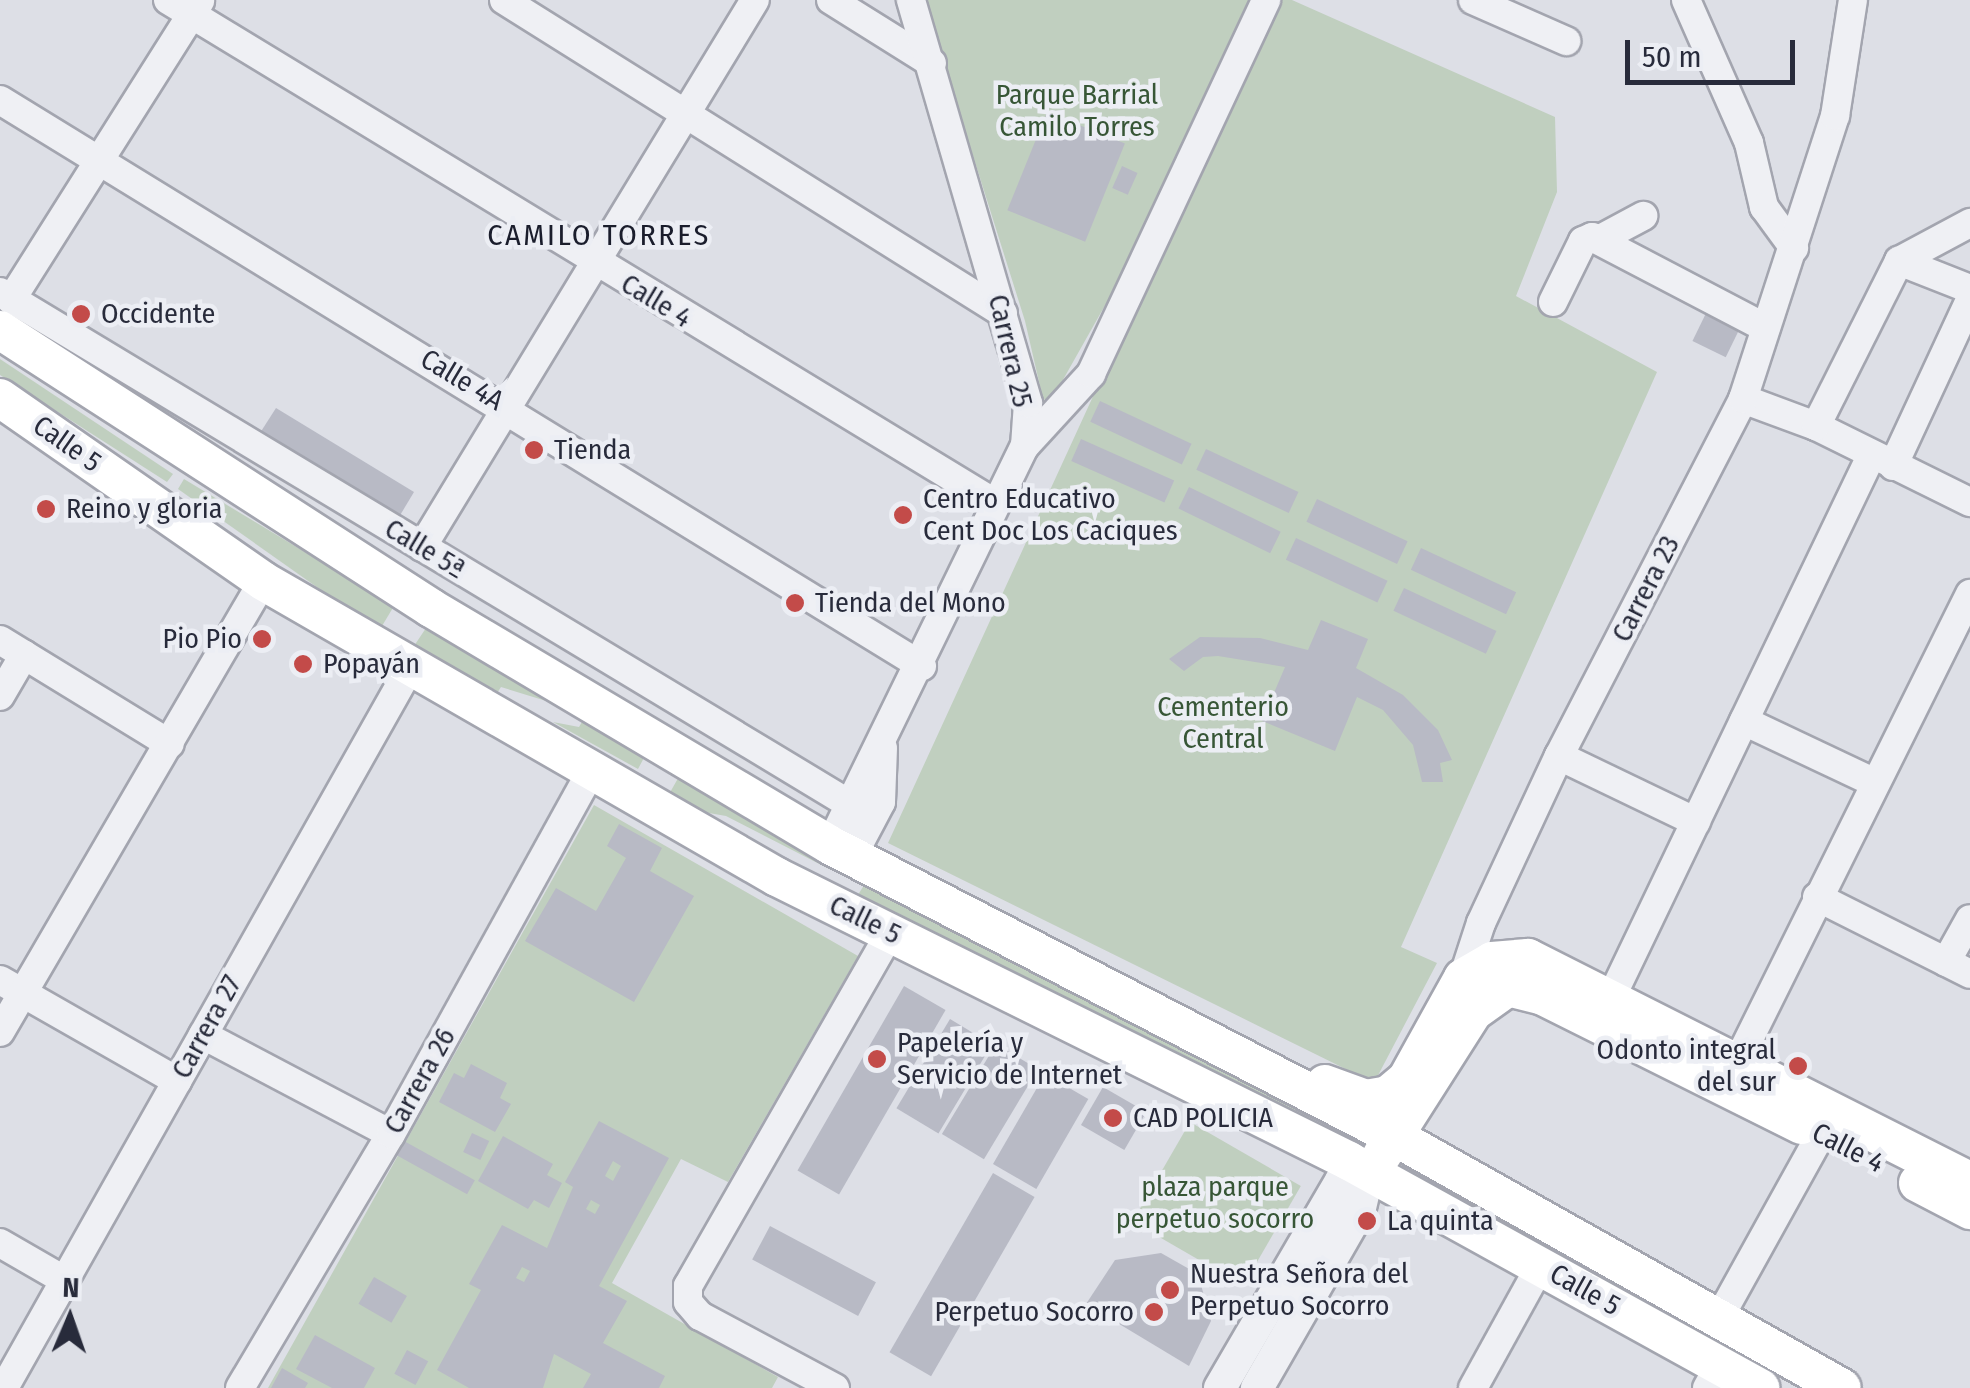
<!DOCTYPE html>
<html>
<head>
<meta charset="utf-8">
<style>
	body { margin:0 }
	#map { position:relative; width:1970px; height:1388px; overflow:hidden; background:#dddfe6; font-family:"Fira Sans Condensed",sans-serif }
	div>[style] { position:absolute }
	.green>* { inset:0; background:#c0cfbf; transform-origin:0 0 }
	.building>* { inset:0; background:#b8bac5; transform-origin:0 0 }
	.roads { filter:drop-shadow(2px 0 #a3a5af) drop-shadow(-2px 0 #a3a5af) drop-shadow(0 2px #a3a5af) drop-shadow(0 -2px #a3a5af) }
	.minor>* { height:28px; margin:-14px; padding:0 14px; transform-origin:14px; border-radius:14px; background:#eff0f4 }
	.tertiary>* { height:32px; margin:-16px; padding:0 16px; transform-origin:16px; border-radius:16px; background:#eff0f4 }
	.secondary>* { height:38px; margin:-19px; padding:0 19px; transform-origin:19px; border-radius:19px; background:#fff }
	.dots>* { width:28px; height:28px; translate:-50% -50%; box-sizing:border-box; border:5px solid #eceef4; border-radius:50% }
	span { translate:-50% -50%; white-space:nowrap; text-align:center; line-height:1.15; -webkit-text-stroke:9px #eceef4; paint-order:stroke }
	.park-label { font-size:28px; color:#375636 }
	.street-label { font-size:28px; color:#282b3b }
	.poi-label { font-size:28px; color:#282b3b }
	.left { translate:0 -50%; text-align:left }
	.right { translate:-100% -50%; text-align:right }
	.neighbourhood-label { font-size:30px; color:#1a1d2c; letter-spacing:2.5px }
	.north { position:absolute; left:20px; top:1268px; width:100px; height:100px; -webkit-text-stroke:8px #eceef4; paint-order:stroke; rotate:2deg; font-size:28px; font-weight:700; line-height:40px; text-align:center; color:#282b3b }
	.north::after { content:''; display:block; margin:auto; width:35px; height:45px; background:#282b3b; clip-path:polygon(50% 0,100% 100%,50% 72%,0 100%) }
	.scale { position:absolute; left:1625px; top:40px; width:170px; height:45px; box-sizing:border-box; border:5px solid #282b3b; border-top:0; padding-left:12px; font-size:30px; line-height:35px; white-space:nowrap; color:#282b3b; -webkit-text-stroke:8px #eceef4; paint-order:stroke }
</style>
</head>
<body>
<div id="map">
	<div class="green">
		<i style="clip-path:polygon(924px 0,1253px 0,1121px 277px,1051px 401px,1043px 399px,1025px 321px)"></i>
		<i style="clip-path:polygon(1275px 0,1292px 0,1555px 117px,1557px 192px,1516px 296px,1657px 372px,1401px 947px,1437px 963px,1374px 1083px,888px 843px)"></i>
		<i style="clip-path:polygon(0 359px,173px 474px,167px 482px,0 375px)"></i>
		<i style="clip-path:polygon(184px 479px,394px 606px,379px 631px,178px 489px)"></i>
		<i style="clip-path:polygon(426px 628px,569px 708px,501px 687px,494px 698px,412px 649px)"></i>
		<i style="clip-path:polygon(586px 715px,646px 754px,638px 769px,553px 722px,579px 727px)"></i>
		<i style="clip-path:polygon(681px 773px,831px 870px,726px 816px,686px 809px,668px 796px)"></i>
		<i style="clip-path:polygon(594px 805px,858px 956px,728px 1182px,681px 1159px,612px 1283px,778px 1377px,772px 1388px,268px 1388px)"></i>
		<i style="clip-path:polygon(866px 882px,1312px 1109px,1308px 1118px,856px 898px)"></i>
		<i style="left:1190px;top:1122px;width:128px;height:115px;rotate:30deg"></i>
		<i style="clip-path:polygon(1466px 1188px,1819px 1388px,1801px 1388px,1457px 1199px)"></i>
	</div>
	<div class="building">
		<i style="left:1047px;top:112px;width:84px;height:106px;rotate:22deg"></i>
		<i style="left:1122px;top:166px;width:17px;height:24px;rotate:24deg"></i>
		<i style="left:1710px;top:305px;width:37px;height:40px;rotate:26deg"></i>
		<i style="left:1100px;top:401px;width:101px;height:23px;rotate:25deg"></i>
		<i style="clip-path:polygon(276px 408px,414px 492px,396px 522px,260px 433px)"></i>
		<i style="left:1081px;top:439px;width:102px;height:24px;rotate:24deg"></i>
		<i style="left:1206px;top:449px;width:102px;height:23px;rotate:25deg"></i>
		<i style="left:1189px;top:487px;width:102px;height:24px;rotate:26deg"></i>
		<i style="left:1317px;top:499px;width:100px;height:25px;rotate:25deg"></i>
		<i style="left:1296px;top:538px;width:101px;height:24px;rotate:25deg"></i>
		<i style="left:1421px;top:548px;width:105px;height:24px;rotate:25deg"></i>
		<i style="left:1404px;top:588px;width:102px;height:25px;rotate:25deg"></i>
		<i style="clip-path:polygon(1321px 620px,1368px 639px,1356px 668px,1403px 695px,1438px 730px,1452px 760px,1440px 763px,1443px 782px,1422px 782px,1413px 745px,1383px 710px,1357px 697px,1335px 751px,1262px 721px,1285px 667px,1218px 656px,1203px 657px,1184px 671px,1169px 659px,1200px 637px,1260px 638px,1308px 650px)"></i>
		<i style="clip-path:polygon(619px 824px,662px 848px,650px 871px,694px 896px,634px 1002px,525px 941px,556px 888px,596px 911px,626px 858px,607px 846px)"></i>
		<i style="left:904px;top:986px;width:48px;height:213px;rotate:30deg"></i>
		<i style="left:950px;top:1019px;width:49px;height:104px;rotate:31deg"></i>
		<i style="left:996px;top:1044px;width:49px;height:105px;rotate:31deg"></i>
		<i style="clip-path:polygon(471px 1064px,507px 1083px,500px 1098px,511px 1104px,495px 1132px,439px 1102px,454px 1073px,464px 1078px)"></i>
		<i style="left:1045px;top:1074px;width:50px;height:104px;rotate:30deg"></i>
		<i style="left:1103px;top:1087px;width:50px;height:44px;rotate:30deg"></i>
		<i style="clip-path:polygon(evenodd,599px 1121px,669px 1158px,599px 1286px,627px 1301px,603px 1343px,665px 1376px,659px 1388px,583px 1388px,591px 1374px,554px 1354px,543px 1388px,469px 1388px,437px 1370px,481px 1290px,469px 1284px,502px 1225px,547px 1248px,573px 1187px,565px 1182px,599px 1121px,613px 1161px,621px 1166px,613px 1181px,605px 1176px,613px 1161px,599px 1121px,591px 1200px,600px 1205px,595px 1214px,586px 1209px,591px 1200px,599px 1121px,522px 1267px,530px 1271px,524px 1282px,516px 1278px,522px 1267px)"></i>
		<i style="left:472px;top:1133px;width:19px;height:21px;rotate:25deg"></i>
		<i style="clip-path:polygon(503px 1136px,553px 1164px,547px 1175px,562px 1183px,549px 1208px,534px 1200px,528px 1209px,478px 1181px)"></i>
		<i style="left:404px;top:1141px;width:81px;height:16px;rotate:29deg"></i>
		<i style="left:993px;top:1173px;width:48px;height:207px;rotate:30deg"></i>
		<i style="left:770px;top:1226px;width:120px;height:38px;rotate:28deg"></i>
		<i style="clip-path:polygon(1161px 1253px,1198px 1274px,1211px 1321px,1189px 1366px,1086px 1304px,1115px 1260px)"></i>
		<i style="left:374px;top:1277px;width:38px;height:31px;rotate:30deg"></i>
		<i style="clip-path:polygon(315px 1335px,375px 1368px,364px 1388px,332px 1388px,296px 1369px)"></i>
		<i style="left:407px;top:1350px;width:24px;height:27px;rotate:28deg"></i>
		<i style="clip-path:polygon(282px 1368px,308px 1383px,305px 1388px,271px 1388px)"></i>
	</div>
	<div class="roads">
		<div class="minor">
			<i style="left:168px;top:0;width:966px;rotate:31.32deg"></i>
			<i style="left:504px;top:0;width:589px;rotate:32.1deg"></i>
			<i style="left:831px;top:0;width:119px;rotate:32deg"></i>
			<i style="left:1473px;top:0;width:102px;rotate:23.8deg"></i>
			<i style="left:1686px;top:0;width:156px;rotate:66.2deg"></i>
			<i style="left:1749px;top:143px;width:66px;rotate:76.8deg"></i>
			<i style="left:1764px;top:207px;width:51px;rotate:53.8deg"></i>
			<i style="left:0;top:100px;width:1082px;rotate:31.55deg"></i>
			<i style="left:1602px;top:238px;width:47px;rotate:-28.2deg"></i>
			<i style="left:1899px;top:261px;width:76px;rotate:21.5deg"></i>
			<i style="left:0;top:292px;width:994px;rotate:31.08deg"></i>
			<i style="left:11px;top:300px;width:354px;rotate:-57.7deg"></i>
			<i style="left:1553px;top:302px;width:68px;rotate:-63.8deg"></i>
			<i style="left:1583px;top:241px;width:10px;rotate:-24deg"></i>
			<i style="left:1592px;top:237px;width:196px;rotate:27.6deg"></i>
			<i style="left:1743px;top:399px;width:78px;rotate:20.3deg"></i>
			<i style="left:1816px;top:426px;width:172px;rotate:26.3deg"></i>
			<i style="left:1816px;top:426px;width:185px;rotate:-63.3deg"></i>
			<i style="left:1899px;top:261px;width:81px;rotate:-28.2deg"></i>
			<i style="left:1025px;top:446px;width:98px;rotate:-47.5deg"></i>
			<i style="left:1091px;top:374px;width:413px;rotate:-64.9deg"></i>
			<i style="left:1893px;top:466px;width:183px;rotate:-65.1deg"></i>
			<i style="left:422px;top:547px;width:640px;rotate:-58.67deg"></i>
			<i style="left:0;top:640px;width:199px;rotate:31.5deg"></i>
			<i style="left:0;top:696px;width:48px;rotate:-59.7deg"></i>
			<i style="left:1744px;top:721px;width:145px;rotate:25.3deg"></i>
			<i style="left:1559px;top:756px;width:152px;rotate:25.7deg"></i>
			<i style="left:830px;top:845px;width:444px;rotate:-64deg"></i>
			<i style="left:1025px;top:446px;width:43px;rotate:-86deg"></i>
			<i style="left:1028px;top:403px;width:420px;rotate:-106.2deg"></i>
			<i style="left:852px;top:857px;width:62px;rotate:-62.2deg"></i>
			<i style="left:881px;top:802px;width:54px;rotate:-87.9deg"></i>
			<i style="left:1817px;top:897px;width:171px;rotate:26.7deg"></i>
			<i style="left:1946px;top:962px;width:49px;rotate:-60.8deg"></i>
			<i style="left:1463px;top:978px;width:58px;rotate:-71.9deg"></i>
			<i style="left:1481px;top:923px;width:184px;rotate:-65deg"></i>
			<i style="left:1559px;top:756px;width:402px;rotate:-62.7deg"></i>
			<i style="left:1743px;top:399px;width:298px;rotate:-72deg"></i>
			<i style="left:1835px;top:116px;width:117px;rotate:-81.2deg"></i>
			<i style="left:0;top:980px;width:204px;rotate:29.7deg"></i>
			<i style="left:1611px;top:998px;width:603px;rotate:-64.37deg"></i>
			<i style="left:0;top:1032px;width:522px;rotate:-59.75deg"></i>
			<i style="left:203px;top:1035px;width:212px;rotate:27.8deg"></i>
			<i style="left:1737px;top:1063px;width:524px;rotate:-63.58deg"></i>
			<i style="left:0;top:1243px;width:74px;rotate:30deg"></i>
			<i style="left:1718px;top:1320px;width:213px;rotate:-61deg"></i>
			<i style="left:4px;top:1388px;width:829px;rotate:-60.59deg"></i>
			<i style="left:240px;top:1388px;width:295px;rotate:-59.3deg"></i>
			<i style="left:391px;top:1134px;width:416px;rotate:-61.1deg"></i>
			<i style="left:835px;top:1388px;width:153px;rotate:-151.9deg"></i>
			<i style="left:700px;top:1316px;width:18px;rotate:-131deg"></i>
			<i style="left:688px;top:1302px;width:16px;rotate:-90deg"></i>
			<i style="left:688px;top:1286px;width:407px;rotate:-60.2deg"></i>
			<i style="left:1473px;top:1388px;width:141px;rotate:-61.1deg"></i>
			<i style="left:1707px;top:1388px;width:26px;rotate:-61deg"></i>
		</div>
		<div class="tertiary">
			<i style="left:1220px;top:1388px;width:240px;rotate:-59.7deg"></i>
			<i style="left:1341px;top:1181px;width:28px;rotate:-17deg"></i>
			<i style="left:1368px;top:1173px;width:37px;rotate:103deg"></i>
			<i style="left:1360px;top:1209px;width:207px;rotate:119.9deg"></i>
		</div>
		<div class="secondary">
			<i style="left:0;top:330px;width:513px;rotate:32.82deg"></i>
			<i style="left:431px;top:608px;width:464px;rotate:30.7deg"></i>
			<i style="left:830px;top:845px;width:638px;rotate:27.33deg"></i>
			<i style="left:1397px;top:1138px;width:510px;rotate:29.33deg"></i>
			<i style="left:0;top:398px;width:320px;rotate:34.8deg"></i>
			<i style="left:263px;top:581px;width:593px;rotate:29.94deg"></i>
			<i style="left:777px;top:877px;width:639px;rotate:26.4deg"></i>
			<i style="left:1349px;top:1161px;width:470px;rotate:28.9deg"></i>
			<i style="left:1325px;top:1084px;width:44px;rotate:20.1deg"></i>
			<i style="left:1366px;top:1099px;width:22px;rotate:-10deg"></i>
			<i style="left:1388px;top:1095px;width:25px;rotate:-40deg"></i>
			<i style="left:1407px;top:1079px;width:115px;rotate:-61deg"></i>
			<i style="left:1463px;top:978px;width:34px;rotate:-30deg"></i>
			<i style="left:1492px;top:961px;width:36px;rotate:-5deg"></i>
			<i style="left:1528px;top:958px;width:495px;rotate:26.8deg"></i>
			<i style="left:1382px;top:1155px;width:169px;rotate:-57.5deg"></i>
			<i style="left:1473px;top:1012px;width:43px;rotate:-35.5deg"></i>
			<i style="left:1508px;top:987px;width:36px;rotate:14deg"></i>
			<i style="left:1543px;top:996px;width:289px;rotate:26.5deg"></i>
			<i style="left:1918px;top:1183px;width:59px;rotate:27.4deg"></i>
		</div>
	</div>
	<div class="dots">
		<i style="left:81px;top:314px;background:#c34b49"></i>
		<i style="left:534px;top:450px;background:#c34b49"></i>
		<i style="left:46px;top:509px;background:#c34b49"></i>
		<i style="left:903px;top:515px;background:#c34b49"></i>
		<i style="left:795px;top:603px;background:#c34b49"></i>
		<i style="left:262px;top:639px;background:#c34b49"></i>
		<i style="left:303px;top:664px;background:#c34b49"></i>
		<i style="left:877px;top:1059px;background:#c34b49"></i>
		<i style="left:1798px;top:1066px;background:#c34b49"></i>
		<i style="left:1113px;top:1118px;background:#c34b49"></i>
		<i style="left:1367px;top:1221px;background:#c34b49"></i>
		<i style="left:1170px;top:1290px;background:#c34b49"></i>
		<i style="left:1154px;top:1312px;background:#c34b49"></i>
	</div>
	<div class="park-label">
		<span style="left:1077px;top:111px">Parque Barrial<br>Camilo Torres</span>
		<span style="left:1223px;top:723px">Cementerio<br>Central</span>
		<span style="left:1215px;top:1203px">plaza parque<br>perpetuo socorro</span>
	</div>
	<div class="street-label">
		<span style="left:656px;top:301px;rotate:31deg">Calle 4</span>
		<span style="left:1010px;top:351px;rotate:77deg">Carrera 25</span>
		<span style="left:462px;top:380px;rotate:31deg">Calle 4A</span>
		<span style="left:67px;top:444px;rotate:35deg">Calle 5</span>
		<span style="left:425px;top:549px;rotate:31deg">Calle 5ª</span>
		<span style="left:1646px;top:589px;rotate:-63deg">Carrera 23</span>
		<span style="left:865px;top:920px;rotate:26deg">Calle 5</span>
		<span style="left:207px;top:1027px;rotate:-61deg">Carrera 27</span>
		<span style="left:420px;top:1081px;rotate:-61deg">Carrera 26</span>
		<span style="left:1848px;top:1148px;rotate:27deg">Calle 4</span>
		<span style="left:1585px;top:1290px;rotate:29deg">Calle 5</span>
	</div>
	<div class="poi-label">
		<span class="left" style="left:101px;top:314px">Occidente</span>
		<span class="left" style="left:554px;top:450px">Tienda</span>
		<span class="left" style="left:923px;top:515px">Centro Educativo<br>Cent Doc Los Caciques</span>
		<span class="left" style="left:66px;top:509px">Reino y gloria</span>
		<span class="left" style="left:815px;top:603px">Tienda del Mono</span>
		<span class="right" style="left:242px;top:639px">Pio Pio</span>
		<span class="left" style="left:323px;top:664px">Popayán</span>
		<span class="left" style="left:897px;top:1059px">Papelería y<br>Servicio de Internet</span>
		<span class="right" style="left:1776px;top:1066px">Odonto integral<br>del sur</span>
		<span class="left" style="left:1133px;top:1118px">CAD POLICIA</span>
		<span class="left" style="left:1387px;top:1221px">La quinta</span>
		<span class="left" style="left:1190px;top:1290px">Nuestra Señora del<br>Perpetuo Socorro</span>
		<span class="right" style="left:1134px;top:1312px">Perpetuo Socorro</span>
	</div>
	<div class="neighbourhood-label">
		<span style="left:599px;top:235px">CAMILO TORRES</span>
	</div>
	<div class="north">N</div>
	<div class="scale">50 m</div>
</div>
</body>
</html>
